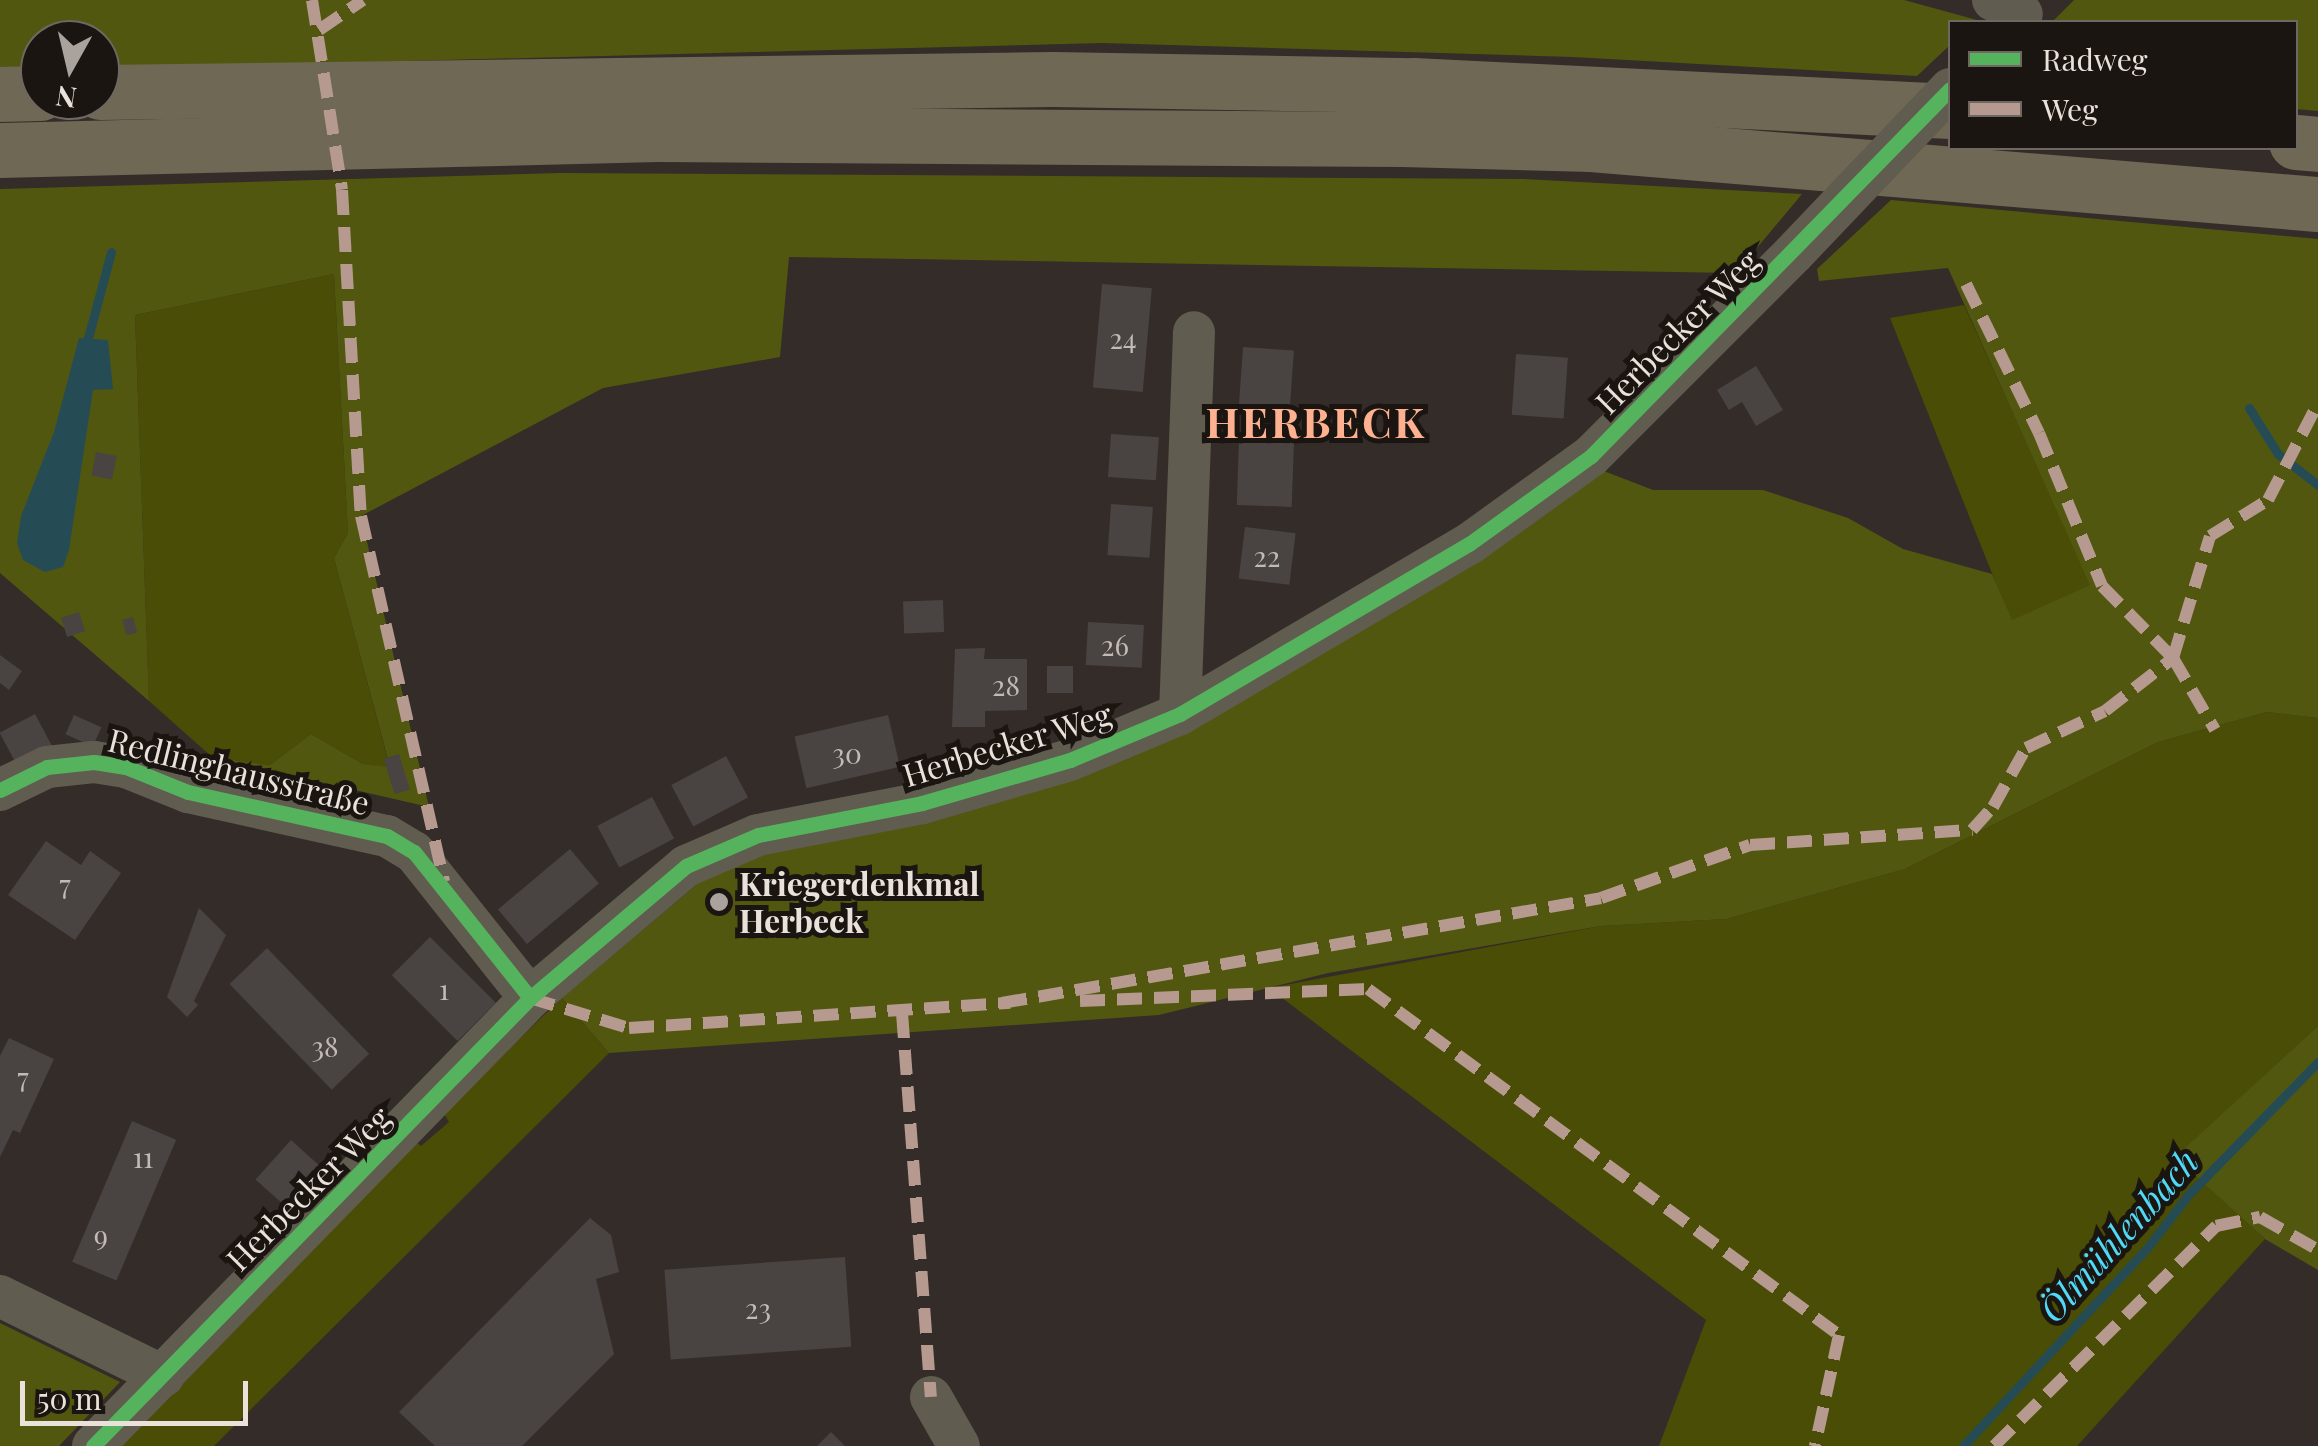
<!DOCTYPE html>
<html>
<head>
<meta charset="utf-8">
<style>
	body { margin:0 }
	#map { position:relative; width:2318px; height:1446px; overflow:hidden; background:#342c28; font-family:"Playfair Display",serif }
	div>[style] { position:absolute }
	.green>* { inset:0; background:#494d05 }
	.forest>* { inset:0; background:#525710 }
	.water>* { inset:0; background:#254c55 }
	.stream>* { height:9px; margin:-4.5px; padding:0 4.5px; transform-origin:4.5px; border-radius:4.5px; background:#254c55 }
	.building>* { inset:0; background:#494342; transform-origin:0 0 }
	.minor>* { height:42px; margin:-21px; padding:0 21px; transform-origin:21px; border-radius:21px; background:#605c50 }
	.highway>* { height:55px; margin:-27.5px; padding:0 27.5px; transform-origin:27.5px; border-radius:27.5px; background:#6f6855 }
	.minor-bridge>* { height:42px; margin:-21px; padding:0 21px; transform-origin:21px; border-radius:21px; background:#605c50 }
	.quiet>* { height:12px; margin-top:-6px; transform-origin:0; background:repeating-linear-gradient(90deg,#b69a8f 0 25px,transparent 0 37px) }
	.cycleway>* { height:15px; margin:-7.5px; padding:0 7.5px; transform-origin:7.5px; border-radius:7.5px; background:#56b35d }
	.dots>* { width:28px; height:28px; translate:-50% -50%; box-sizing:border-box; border:5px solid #1b1511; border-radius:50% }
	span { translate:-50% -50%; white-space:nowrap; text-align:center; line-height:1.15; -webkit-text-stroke:10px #1b1511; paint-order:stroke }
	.number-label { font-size:28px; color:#c2bab5 }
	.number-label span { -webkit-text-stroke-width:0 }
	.street-label { font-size:32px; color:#eae1db }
	.poi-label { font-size:32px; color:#eae1db; font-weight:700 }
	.left { translate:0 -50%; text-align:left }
	.water-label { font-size:35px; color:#50d9f7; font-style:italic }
	.district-label { font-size:42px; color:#fdb190; font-weight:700; letter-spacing:2.5px }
	.legend { position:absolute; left:1948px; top:20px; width:350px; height:130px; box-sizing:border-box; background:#1b1511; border:2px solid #6e6762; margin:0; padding:12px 18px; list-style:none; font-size:30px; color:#eae1db }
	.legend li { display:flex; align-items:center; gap:20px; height:50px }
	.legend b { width:50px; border:2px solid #6e6762 }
	.north { position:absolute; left:20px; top:20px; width:100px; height:100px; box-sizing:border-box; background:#1b1511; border:2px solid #6e6762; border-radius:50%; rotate:188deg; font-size:28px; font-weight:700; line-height:40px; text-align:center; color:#eae1db }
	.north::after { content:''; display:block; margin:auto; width:35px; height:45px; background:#aaa29c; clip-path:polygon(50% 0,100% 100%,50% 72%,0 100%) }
	.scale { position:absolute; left:20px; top:1381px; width:228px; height:45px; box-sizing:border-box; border:5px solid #eae1db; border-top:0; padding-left:12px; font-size:30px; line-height:35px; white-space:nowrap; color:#eae1db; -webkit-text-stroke:8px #1b1511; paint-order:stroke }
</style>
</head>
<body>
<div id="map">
	<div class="green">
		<i style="clip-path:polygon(334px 274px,348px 533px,334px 558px,390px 768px,363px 764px,311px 734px,270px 765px,212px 757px,149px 701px,135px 315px)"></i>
		<i style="clip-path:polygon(1964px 305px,2091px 585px,2011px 621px,1890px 318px)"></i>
		<i style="clip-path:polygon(2267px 712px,2318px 718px,2318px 1026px,2176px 1157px,2265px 1239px,2077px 1446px,1659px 1446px,1706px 1320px,1269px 988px,1601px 926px,1726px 919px,1905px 869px,2158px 742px)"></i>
		<i style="clip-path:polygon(562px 998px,609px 1053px,214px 1446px,113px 1446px,415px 1141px,421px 1146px,449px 1122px,443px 1112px)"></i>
	</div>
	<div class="forest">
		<i style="clip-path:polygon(0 0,1904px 0,1977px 20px,1950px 22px,1950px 45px,1917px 76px,1573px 57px,1102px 43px,100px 69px,100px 40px,40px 40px,40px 71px,0 72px)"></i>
		<i style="clip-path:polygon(2074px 0,2318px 0,2318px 111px,2296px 109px,2296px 22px,2052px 22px)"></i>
		<i style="clip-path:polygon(560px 173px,1524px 179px,1802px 194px,1736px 273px,789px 257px,780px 357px,603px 388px,361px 516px,429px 807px,212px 757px,270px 765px,311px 734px,363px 764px,390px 767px,334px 558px,348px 533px,334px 274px,135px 315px,149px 701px,0 573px,0 189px)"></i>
		<i style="clip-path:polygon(1891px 200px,2318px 239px,2318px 718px,2267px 712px,2158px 742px,1905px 869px,1726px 919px,1601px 926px,1328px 973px,1159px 1015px,609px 1053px,562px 998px,720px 865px,1094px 765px,1596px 468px,1653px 490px,1763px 490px,1848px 518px,1903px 549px,1992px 574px,2012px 620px,2090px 585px,1948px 268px,1819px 281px,1817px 269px)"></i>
		<i style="clip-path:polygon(2318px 1026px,2318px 1270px,2265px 1239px,2175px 1157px)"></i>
		<i style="clip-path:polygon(0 1323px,120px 1382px,59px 1446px,0 1446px)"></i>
	</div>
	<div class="water">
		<i style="clip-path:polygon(79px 338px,108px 340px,113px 389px,93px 390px,69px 550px,63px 567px,45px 572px,23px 560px,17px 543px,21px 516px,54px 432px)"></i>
	</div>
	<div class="stream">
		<i style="left:88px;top:338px;width:89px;rotate:-75deg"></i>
		<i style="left:2249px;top:408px;width:54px;rotate:57.8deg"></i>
		<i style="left:2278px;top:454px;width:51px;rotate:37.8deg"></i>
		<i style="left:1963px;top:1446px;width:270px;rotate:-47.1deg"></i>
		<i style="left:2147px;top:1248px;width:68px;rotate:-52.1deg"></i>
		<i style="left:2189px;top:1194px;width:185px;rotate:-45.7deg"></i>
	</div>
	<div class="building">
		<i style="left:1102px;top:284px;width:50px;height:104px;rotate:5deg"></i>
		<i style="left:1243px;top:347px;width:51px;height:65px;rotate:4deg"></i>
		<i style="left:1516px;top:354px;width:52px;height:61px;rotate:4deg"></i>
		<i style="clip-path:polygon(1756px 366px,1783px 410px,1756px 426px,1742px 402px,1729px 410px,1717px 390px)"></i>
		<i style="left:1111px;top:434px;width:48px;height:43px;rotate:4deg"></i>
		<i style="left:1239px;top:440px;width:55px;height:65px;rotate:2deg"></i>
		<i style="left:96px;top:452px;width:21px;height:24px;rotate:11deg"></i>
		<i style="left:1111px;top:504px;width:42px;height:51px;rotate:4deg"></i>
		<i style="left:1245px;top:527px;width:51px;height:52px;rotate:7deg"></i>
		<i style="left:943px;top:600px;width:32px;height:40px;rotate:88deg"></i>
		<i style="left:79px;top:612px;width:20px;height:19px;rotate:72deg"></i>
		<i style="left:133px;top:617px;width:16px;height:11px;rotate:75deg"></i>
		<i style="left:1088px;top:622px;width:56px;height:43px;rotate:3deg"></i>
		<i style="clip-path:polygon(985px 648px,984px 659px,1027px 659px,1027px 710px,985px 711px,985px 727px,952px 727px,955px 649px)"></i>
		<i style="clip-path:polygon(0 655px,22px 671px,9px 690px,0 683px)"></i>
		<i style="left:1047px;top:666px;width:26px;height:27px"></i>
		<i style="left:35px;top:714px;width:42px;height:40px;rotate:62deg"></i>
		<i style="left:74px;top:715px;width:30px;height:21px;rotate:24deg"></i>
		<i style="left:888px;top:715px;width:53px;height:96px;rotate:77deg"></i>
		<i style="left:399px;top:754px;width:37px;height:16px;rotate:73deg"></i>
		<i style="left:726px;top:756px;width:47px;height:62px;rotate:62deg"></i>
		<i style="left:652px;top:797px;width:47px;height:62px;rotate:62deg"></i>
		<i style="clip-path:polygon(46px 841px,81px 865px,90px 851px,121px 873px,75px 940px,8px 895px)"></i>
		<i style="left:570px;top:849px;width:45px;height:94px;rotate:50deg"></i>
		<i style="clip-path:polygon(199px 908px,226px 935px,194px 1001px,198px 1005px,187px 1017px,167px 997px)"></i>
		<i style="left:430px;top:937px;width:93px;height:54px;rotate:45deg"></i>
		<i style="left:267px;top:948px;width:147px;height:52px;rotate:46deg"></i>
		<i style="clip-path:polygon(9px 1038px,54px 1059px,20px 1133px,13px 1130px,0 1157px,0 1056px)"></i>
		<i style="left:132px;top:1121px;width:48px;height:153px;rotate:23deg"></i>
		<i style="left:291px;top:1140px;width:54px;height:53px;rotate:42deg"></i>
		<i style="clip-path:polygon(590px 1218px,611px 1235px,619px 1272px,596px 1279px,614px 1354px,522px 1446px,435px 1446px,399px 1412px)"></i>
		<i style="left:845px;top:1257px;width:90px;height:181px;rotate:86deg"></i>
		<i style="clip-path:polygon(831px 1432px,845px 1446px,817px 1446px)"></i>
	</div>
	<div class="minor">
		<i style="left:1993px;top:0;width:32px;rotate:26deg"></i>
		<i style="left:1180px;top:714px;width:382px;rotate:-87.9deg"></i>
		<i style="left:0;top:790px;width:52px;rotate:-26.1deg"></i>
		<i style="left:47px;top:767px;width:47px;rotate:-6.1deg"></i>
		<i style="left:94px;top:762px;width:32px;rotate:9deg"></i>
		<i style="left:126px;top:767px;width:67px;rotate:22deg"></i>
		<i style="left:188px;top:792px;width:204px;rotate:12.5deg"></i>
		<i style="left:387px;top:836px;width:31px;rotate:31deg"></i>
		<i style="left:414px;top:852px;width:186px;rotate:51.5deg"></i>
		<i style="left:0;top:1296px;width:182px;rotate:26.1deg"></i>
		<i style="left:931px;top:1397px;width:56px;rotate:60.3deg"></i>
		<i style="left:93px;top:1446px;width:626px;rotate:-45.71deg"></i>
		<i style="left:530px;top:998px;width:204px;rotate:-40.2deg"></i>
		<i style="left:686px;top:866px;width:78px;rotate:-23.3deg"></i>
		<i style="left:758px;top:835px;width:167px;rotate:-11deg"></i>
		<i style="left:922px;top:803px;width:154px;rotate:-16.2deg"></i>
		<i style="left:1070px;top:760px;width:119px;rotate:-22.7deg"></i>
		<i style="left:1180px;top:714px;width:335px;rotate:-30.5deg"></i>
		<i style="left:1469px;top:544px;width:150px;rotate:-35.8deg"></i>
		<i style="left:1591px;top:456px;width:286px;rotate:-45deg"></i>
	</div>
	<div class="highway">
		<i style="left:100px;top:92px;width:953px;rotate:-0.78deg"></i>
		<i style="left:1053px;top:79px;width:360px;rotate:1deg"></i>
		<i style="left:1413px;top:85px;width:538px;rotate:2.77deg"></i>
		<i style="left:0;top:94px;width:40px;rotate:-1.4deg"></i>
		<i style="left:2296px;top:142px;width:22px;rotate:5deg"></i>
		<i style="left:0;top:150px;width:658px;rotate:-1.39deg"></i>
		<i style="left:658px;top:134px;width:744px;rotate:0.39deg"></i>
		<i style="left:1402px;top:139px;width:189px;rotate:1.5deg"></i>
		<i style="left:1591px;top:144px;width:729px;rotate:4.72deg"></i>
	</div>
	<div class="minor-bridge">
		<i style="left:1793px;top:254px;width:228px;rotate:-46.4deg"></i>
	</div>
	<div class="quiet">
		<i style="left:312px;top:0;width:192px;rotate:81deg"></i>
		<i style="left:342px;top:190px;width:327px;rotate:86.7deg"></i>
		<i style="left:361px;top:516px;width:375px;rotate:77.2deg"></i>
		<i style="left:319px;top:30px;width:53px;rotate:-34.3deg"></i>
		<i style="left:1966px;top:284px;width:166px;rotate:63.9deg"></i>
		<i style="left:2039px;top:433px;width:165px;rotate:67.6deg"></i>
		<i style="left:2102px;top:586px;width:101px;rotate:45.4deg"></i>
		<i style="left:2173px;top:658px;width:83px;rotate:59.7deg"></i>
		<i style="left:530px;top:998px;width:103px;rotate:16.9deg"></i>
		<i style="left:629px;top:1028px;width:382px;rotate:-3.8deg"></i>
		<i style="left:1080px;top:1001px;width:288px;rotate:-2.4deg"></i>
		<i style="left:1368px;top:989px;width:584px;rotate:36.3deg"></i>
		<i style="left:1839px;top:1335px;width:114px;rotate:102.2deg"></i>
		<i style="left:1002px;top:1003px;width:608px;rotate:-9.94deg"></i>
		<i style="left:1601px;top:898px;width:158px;rotate:-19.6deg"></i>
		<i style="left:1750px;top:845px;width:223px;rotate:-3.9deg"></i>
		<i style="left:1972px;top:830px;width:31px;rotate:-48deg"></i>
		<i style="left:1993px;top:807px;width:68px;rotate:-60.8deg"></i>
		<i style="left:2026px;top:748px;width:87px;rotate:-25.1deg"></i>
		<i style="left:2105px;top:711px;width:86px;rotate:-37.9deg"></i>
		<i style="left:2173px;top:658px;width:127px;rotate:-73.1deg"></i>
		<i style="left:2210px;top:536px;width:68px;rotate:-31.8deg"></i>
		<i style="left:2268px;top:500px;width:109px;rotate:-62.7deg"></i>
		<i style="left:902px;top:1013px;width:385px;rotate:85.7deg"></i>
		<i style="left:1994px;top:1446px;width:313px;rotate:-44.7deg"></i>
		<i style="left:2216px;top:1226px;width:45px;rotate:-11.6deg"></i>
		<i style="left:2260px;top:1217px;width:67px;rotate:29.6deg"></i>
	</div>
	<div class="cycleway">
		<i style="left:0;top:790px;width:52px;rotate:-26.1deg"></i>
		<i style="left:47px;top:767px;width:47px;rotate:-6.1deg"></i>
		<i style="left:94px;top:762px;width:32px;rotate:9deg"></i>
		<i style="left:126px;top:767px;width:67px;rotate:22deg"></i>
		<i style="left:188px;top:792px;width:204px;rotate:12.5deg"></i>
		<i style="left:387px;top:836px;width:31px;rotate:31deg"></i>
		<i style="left:414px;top:852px;width:186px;rotate:51.5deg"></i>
		<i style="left:93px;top:1446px;width:626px;rotate:-45.71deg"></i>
		<i style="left:530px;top:998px;width:204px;rotate:-40.2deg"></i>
		<i style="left:686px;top:866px;width:78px;rotate:-23.3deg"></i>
		<i style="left:758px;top:835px;width:167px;rotate:-11deg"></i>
		<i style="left:922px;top:803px;width:154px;rotate:-16.2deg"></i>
		<i style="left:1070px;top:760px;width:119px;rotate:-22.7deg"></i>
		<i style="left:1180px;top:714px;width:335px;rotate:-30.5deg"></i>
		<i style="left:1469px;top:544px;width:150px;rotate:-35.8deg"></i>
		<i style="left:1591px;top:456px;width:513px;rotate:-45.63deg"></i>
	</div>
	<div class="dots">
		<i style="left:719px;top:902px;background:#aaa29c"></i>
	</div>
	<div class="number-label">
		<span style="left:1123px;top:338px">24</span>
		<span style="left:1267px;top:556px">22</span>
		<span style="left:1115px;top:645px">26</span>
		<span style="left:1006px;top:685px">28</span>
		<span style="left:847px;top:753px">30</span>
		<span style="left:65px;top:884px">7</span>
		<span style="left:444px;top:989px">1</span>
		<span style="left:325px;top:1046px">38</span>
		<span style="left:23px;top:1077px">7</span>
		<span style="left:143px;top:1157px">11</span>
		<span style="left:101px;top:1235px">9</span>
		<span style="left:758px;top:1308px">23</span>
	</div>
	<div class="street-label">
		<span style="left:1677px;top:331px;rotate:-45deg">Herbecker Weg</span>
		<span style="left:1007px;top:744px;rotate:-17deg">Herbecker Weg</span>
		<span style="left:239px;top:771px;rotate:14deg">Redlinghausstraße</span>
		<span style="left:308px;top:1188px;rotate:-45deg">Herbecker Weg</span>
	</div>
	<div class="poi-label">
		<span class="left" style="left:739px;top:902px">Kriegerdenkmal<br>Herbeck</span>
	</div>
	<div class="water-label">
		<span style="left:2118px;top:1235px;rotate:-48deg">Ölmühlenbach</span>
	</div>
	<div class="district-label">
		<span style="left:1316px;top:421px">HERBECK</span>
	</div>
	<ul class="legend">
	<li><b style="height:12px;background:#56b35d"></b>Radweg</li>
	<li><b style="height:12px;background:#b69a8f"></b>Weg</li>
	</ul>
	<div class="north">N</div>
	<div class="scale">50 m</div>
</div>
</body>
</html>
